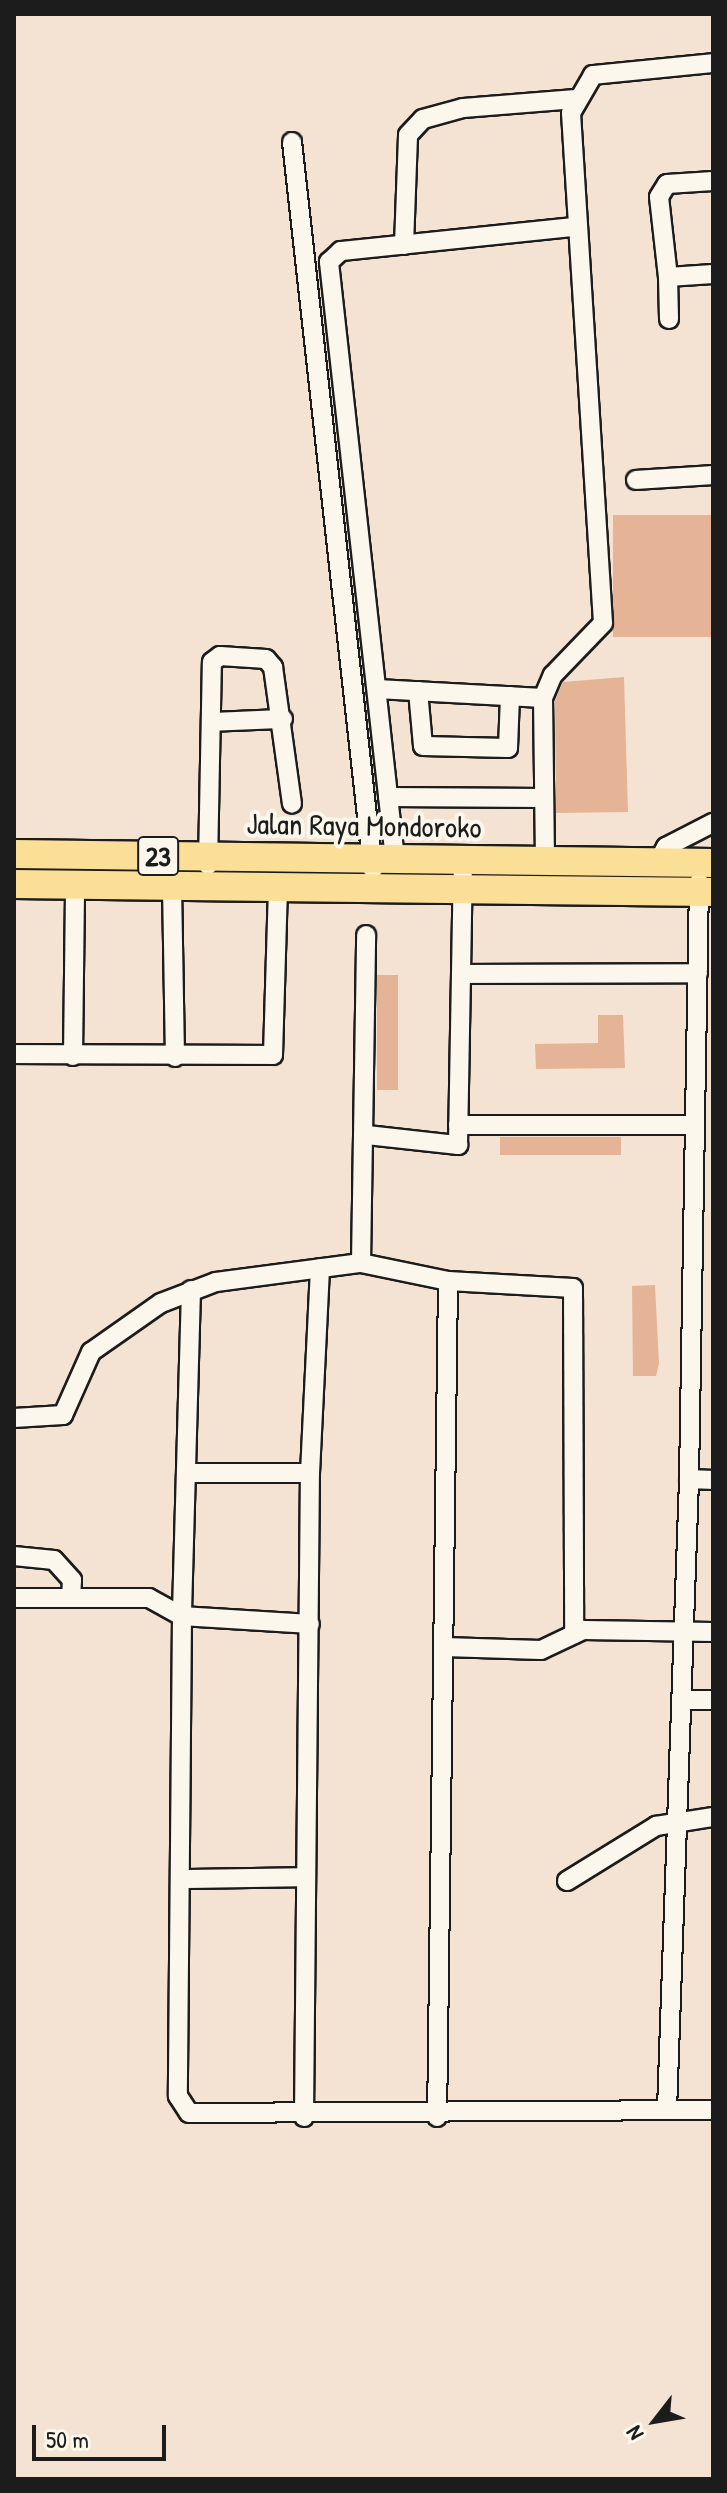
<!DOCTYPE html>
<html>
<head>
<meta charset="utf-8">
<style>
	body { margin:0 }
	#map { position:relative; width:727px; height:2493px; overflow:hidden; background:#f4e3d2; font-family:"Patrick Hand",sans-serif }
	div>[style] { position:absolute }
	.building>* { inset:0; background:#e5b496; transform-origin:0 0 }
	.roads { filter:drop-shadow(2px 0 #1c1c1c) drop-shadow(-2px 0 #1c1c1c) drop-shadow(0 2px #1c1c1c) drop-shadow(0 -2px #1c1c1c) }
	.minor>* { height:18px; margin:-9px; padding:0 9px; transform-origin:9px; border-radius:9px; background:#fbf7ec }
	.highway>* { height:28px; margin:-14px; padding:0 14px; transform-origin:14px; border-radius:14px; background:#fbdf96 }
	span { translate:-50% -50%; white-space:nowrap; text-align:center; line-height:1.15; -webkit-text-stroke:8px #fbf7ec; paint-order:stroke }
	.shield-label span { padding:2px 6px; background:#fbf7ec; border:2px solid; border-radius:6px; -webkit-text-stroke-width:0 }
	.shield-label { font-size:28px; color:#1c1c1c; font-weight:700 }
	.street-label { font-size:30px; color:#1c1c1c }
	.frame { position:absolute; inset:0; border:16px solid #1c1c1c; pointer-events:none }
	.north { position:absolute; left:615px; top:2381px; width:80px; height:80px; -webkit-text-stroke:6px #fbf7ec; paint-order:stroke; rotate:239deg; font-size:22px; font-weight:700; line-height:32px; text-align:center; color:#1c1c1c }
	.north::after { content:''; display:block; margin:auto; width:28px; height:36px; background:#1c1c1c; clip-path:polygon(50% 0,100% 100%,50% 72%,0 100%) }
	.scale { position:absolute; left:32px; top:2425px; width:134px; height:36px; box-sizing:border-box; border:4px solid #1c1c1c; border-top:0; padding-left:10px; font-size:24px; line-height:28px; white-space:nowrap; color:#1c1c1c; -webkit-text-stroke:6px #fbf7ec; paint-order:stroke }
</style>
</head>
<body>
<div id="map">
	<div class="building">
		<i style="left:713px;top:515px;width:122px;height:100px;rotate:90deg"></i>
		<i style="clip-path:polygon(624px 677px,628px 812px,556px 813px,555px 700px,563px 682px)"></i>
		<i style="left:377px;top:975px;width:21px;height:115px"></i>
		<i style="clip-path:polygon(598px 1015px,623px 1015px,625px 1068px,536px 1069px,535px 1044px,598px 1043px)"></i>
		<i style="left:500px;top:1137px;width:121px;height:18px"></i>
		<i style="clip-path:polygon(655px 1285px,659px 1364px,656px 1376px,633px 1376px,632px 1286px)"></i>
	</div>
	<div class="roads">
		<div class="minor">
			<i style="left:292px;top:142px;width:732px;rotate:83.65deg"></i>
			<i style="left:713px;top:181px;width:46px;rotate:176.3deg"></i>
			<i style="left:667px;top:184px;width:15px;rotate:122deg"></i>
			<i style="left:659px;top:197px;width:81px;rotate:83.6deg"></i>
			<i style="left:668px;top:277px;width:45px;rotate:-3.8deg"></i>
			<i style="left:404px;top:245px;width:110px;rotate:-87.9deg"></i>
			<i style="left:408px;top:135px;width:22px;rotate:-47deg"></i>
			<i style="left:423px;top:119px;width:41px;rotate:-15.4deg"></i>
			<i style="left:463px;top:108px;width:113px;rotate:-4.6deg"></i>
			<i style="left:668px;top:277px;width:42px;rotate:88.6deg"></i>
			<i style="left:636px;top:480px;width:77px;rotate:-3.7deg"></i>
			<i style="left:377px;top:689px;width:166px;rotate:3.1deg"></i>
			<i style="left:418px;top:691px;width:55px;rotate:84.8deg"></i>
			<i style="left:423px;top:746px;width:85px;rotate:1.3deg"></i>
			<i style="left:508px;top:748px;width:52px;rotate:-87.8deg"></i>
			<i style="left:211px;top:722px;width:72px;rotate:-2.4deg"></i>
			<i style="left:388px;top:797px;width:155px;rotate:0.4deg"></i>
			<i style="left:395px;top:859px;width:601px;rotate:-96.31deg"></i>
			<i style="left:329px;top:262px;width:16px;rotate:-43deg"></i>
			<i style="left:341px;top:251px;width:235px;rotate:-5.9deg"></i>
			<i style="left:545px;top:861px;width:163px;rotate:-90.7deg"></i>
			<i style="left:543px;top:698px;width:25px;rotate:-67deg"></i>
			<i style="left:553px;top:675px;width:72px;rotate:-46.1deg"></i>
			<i style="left:603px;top:623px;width:511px;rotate:-93.59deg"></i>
			<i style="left:571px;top:113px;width:44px;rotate:-59.9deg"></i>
			<i style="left:593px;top:75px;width:121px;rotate:-5.7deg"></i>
			<i style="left:208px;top:865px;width:203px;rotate:-88.9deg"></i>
			<i style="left:212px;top:662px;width:10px;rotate:-37deg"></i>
			<i style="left:220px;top:656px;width:46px;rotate:3.7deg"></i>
			<i style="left:266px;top:659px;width:11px;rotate:49deg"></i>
			<i style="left:273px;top:667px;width:138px;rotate:82.1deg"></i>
			<i style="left:655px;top:867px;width:23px;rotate:-61deg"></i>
			<i style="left:666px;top:847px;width:53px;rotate:-27.1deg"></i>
			<i style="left:172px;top:886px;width:171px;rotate:89deg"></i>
			<i style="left:463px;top:974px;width:235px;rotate:-0.2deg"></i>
			<i style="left:14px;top:1054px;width:259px;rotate:0.2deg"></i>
			<i style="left:273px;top:1055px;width:167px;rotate:-88.3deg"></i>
			<i style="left:73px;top:1056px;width:171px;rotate:-89.3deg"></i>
			<i style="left:458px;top:1125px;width:236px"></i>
			<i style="left:367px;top:1135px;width:92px;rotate:6.3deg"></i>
			<i style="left:458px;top:1145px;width:285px;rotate:-89deg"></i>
			<i style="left:361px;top:1263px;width:328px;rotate:-89.1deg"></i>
			<i style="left:448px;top:1281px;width:125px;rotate:3.2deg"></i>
			<i style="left:573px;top:1288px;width:346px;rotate:89.8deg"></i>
			<i style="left:191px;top:1290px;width:326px;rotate:91.6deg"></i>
			<i style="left:182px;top:1616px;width:128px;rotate:3.6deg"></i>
			<i style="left:14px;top:1418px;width:49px;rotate:-3.5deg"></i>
			<i style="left:63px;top:1415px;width:69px;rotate:-66deg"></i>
			<i style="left:91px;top:1352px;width:85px;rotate:-35deg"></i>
			<i style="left:161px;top:1303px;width:59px;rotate:-20.9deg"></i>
			<i style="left:216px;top:1282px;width:146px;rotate:-7.5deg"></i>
			<i style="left:361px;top:1263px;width:89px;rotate:11.7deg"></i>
			<i style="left:448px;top:1281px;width:836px;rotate:90.75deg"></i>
			<i style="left:186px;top:1473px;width:124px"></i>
			<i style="left:689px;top:1479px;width:24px;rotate:2deg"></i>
			<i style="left:14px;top:1556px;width:40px;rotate:5.7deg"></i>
			<i style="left:54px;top:1560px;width:27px;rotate:48deg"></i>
			<i style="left:72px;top:1580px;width:18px;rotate:93deg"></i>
			<i style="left:14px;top:1598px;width:135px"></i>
			<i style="left:149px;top:1598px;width:38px;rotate:29deg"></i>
			<i style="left:182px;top:1616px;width:480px;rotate:90.5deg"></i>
			<i style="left:178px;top:2096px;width:20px;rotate:57deg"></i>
			<i style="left:189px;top:2113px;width:524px;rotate:-0.33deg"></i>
			<i style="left:444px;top:1647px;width:97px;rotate:1.8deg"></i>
			<i style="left:541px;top:1650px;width:47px;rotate:-25.5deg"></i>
			<i style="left:583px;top:1630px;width:130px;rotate:0.9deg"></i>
			<i style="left:682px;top:1700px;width:31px"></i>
			<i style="left:181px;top:1879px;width:125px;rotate:-0.9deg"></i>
			<i style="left:567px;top:1881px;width:105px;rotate:-31.7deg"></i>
			<i style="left:656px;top:1826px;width:58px;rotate:-9deg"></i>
			<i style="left:667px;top:2110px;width:631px;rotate:-88deg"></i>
			<i style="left:689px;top:1479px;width:597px;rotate:-89.04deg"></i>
			<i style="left:304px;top:2117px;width:644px;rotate:-89.47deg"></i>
			<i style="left:310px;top:1473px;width:205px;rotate:-87.2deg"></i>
		</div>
		<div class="highway">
			<i style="left:14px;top:854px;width:699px;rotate:0.74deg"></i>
			<i style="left:14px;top:884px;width:699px;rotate:0.66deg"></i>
		</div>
	</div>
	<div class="shield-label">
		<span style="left:158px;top:856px">23</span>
	</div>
	<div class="street-label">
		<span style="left:364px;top:825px;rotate:1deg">Jalan Raya Mondoroko</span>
	</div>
	<div class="frame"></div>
	<div class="north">N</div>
	<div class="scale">50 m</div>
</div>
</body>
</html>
